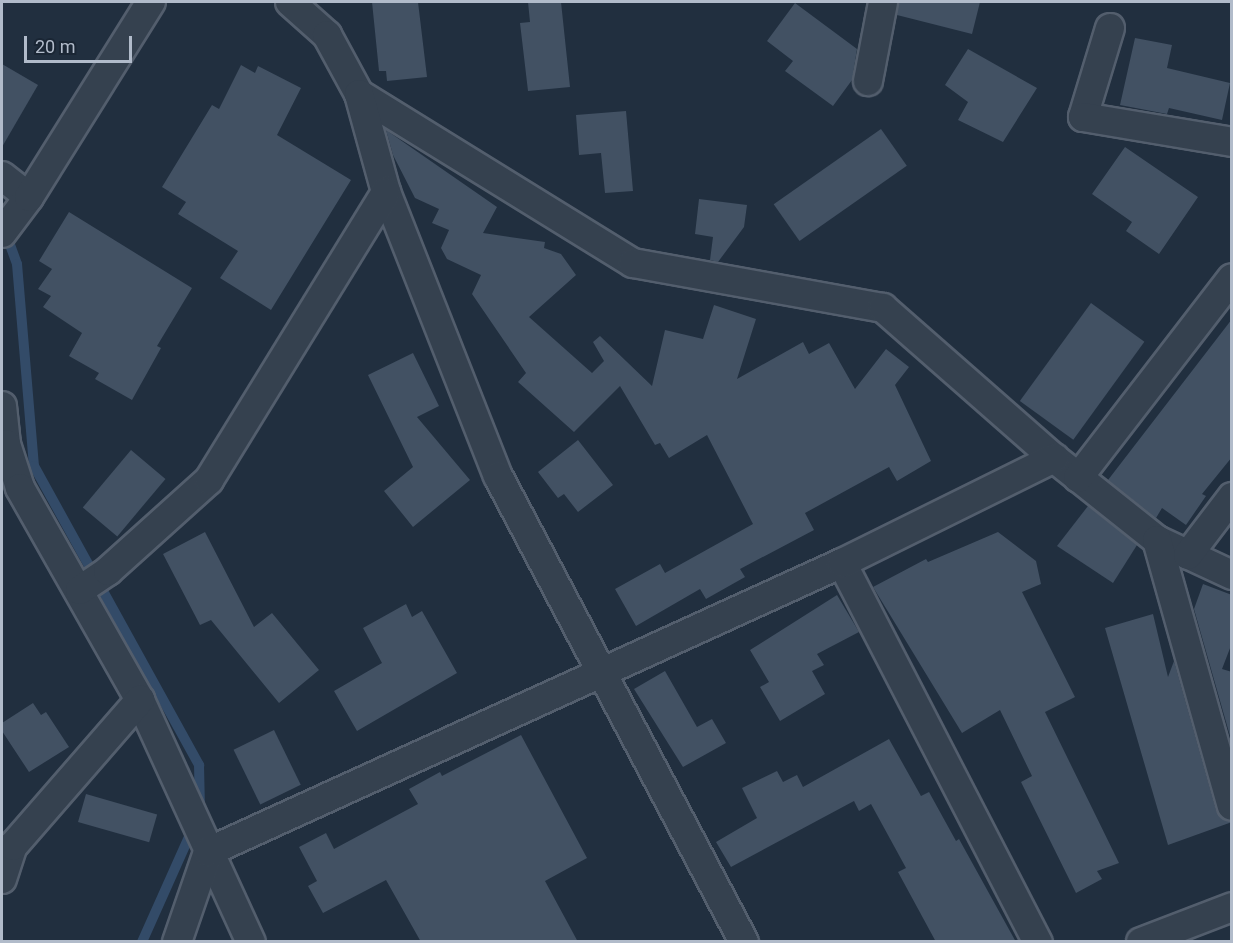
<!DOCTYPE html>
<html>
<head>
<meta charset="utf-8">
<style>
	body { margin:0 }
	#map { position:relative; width:1233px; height:943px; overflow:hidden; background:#212f3f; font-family:Roboto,sans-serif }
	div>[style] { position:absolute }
	.stream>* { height:10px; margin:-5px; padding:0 5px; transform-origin:5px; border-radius:5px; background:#334b68 }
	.building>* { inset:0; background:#425163; transform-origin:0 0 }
	.roads { filter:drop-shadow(2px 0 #535e6d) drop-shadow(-2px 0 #535e6d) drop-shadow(0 2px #535e6d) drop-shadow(0 -2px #535e6d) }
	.minor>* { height:28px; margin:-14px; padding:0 14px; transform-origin:14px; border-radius:14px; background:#35414f }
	span { translate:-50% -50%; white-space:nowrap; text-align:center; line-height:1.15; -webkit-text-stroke:4.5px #1a2634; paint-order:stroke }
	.frame { position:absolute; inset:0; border:3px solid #b1bbca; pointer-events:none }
	.scale { position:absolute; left:24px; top:36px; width:108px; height:27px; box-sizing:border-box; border:3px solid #b1bbca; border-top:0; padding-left:8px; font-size:18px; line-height:21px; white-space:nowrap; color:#b1bbca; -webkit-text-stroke:4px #1a2634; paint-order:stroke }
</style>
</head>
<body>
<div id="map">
	<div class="stream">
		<i style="left:5px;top:231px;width:35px;rotate:70deg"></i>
		<i style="left:17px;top:264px;width:203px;rotate:85.2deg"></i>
		<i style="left:34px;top:466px;width:342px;rotate:61.1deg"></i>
		<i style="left:199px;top:765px;width:44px;rotate:88.7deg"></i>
		<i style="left:142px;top:942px;width:127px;rotate:-65.9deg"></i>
	</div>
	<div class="building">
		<i style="clip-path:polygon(372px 2px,418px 2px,427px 77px,387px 81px,386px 71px,379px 71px)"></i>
		<i style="clip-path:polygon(528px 2px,561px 2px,570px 87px,528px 91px,520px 23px,530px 22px)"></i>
		<i style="clip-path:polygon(899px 2px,980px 2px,972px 34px,897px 15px)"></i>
		<i style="clip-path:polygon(795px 3px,857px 49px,852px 80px,833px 106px,785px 71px,793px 61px,767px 41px)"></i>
		<i style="clip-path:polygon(1135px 38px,1172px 45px,1167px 68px,1230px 83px,1222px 120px,1169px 108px,1167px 114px,1120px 105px)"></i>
		<i style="clip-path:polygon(968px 49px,1037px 88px,1003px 142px,958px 120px,968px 102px,945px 85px)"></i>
		<i style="clip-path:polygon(2px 64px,38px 85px,2px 147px)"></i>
		<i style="clip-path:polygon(241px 65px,255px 73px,258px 66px,301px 88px,277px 135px,351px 180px,271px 310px,220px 278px,238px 251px,178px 214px,186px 202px,162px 187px,212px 105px,219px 109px)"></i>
		<i style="clip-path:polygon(626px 111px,633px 191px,605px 193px,601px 153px,579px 155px,576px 115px)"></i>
		<i style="left:881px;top:129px;width:45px;height:131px;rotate:55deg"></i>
		<i style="clip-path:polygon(386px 130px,497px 207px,483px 233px,545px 242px,544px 248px,561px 254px,576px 275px,529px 317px,592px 373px,604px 361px,593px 342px,600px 336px,652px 386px,665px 330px,703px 339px,714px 305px,756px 319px,737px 379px,803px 342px,809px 354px,829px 343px,855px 389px,886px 349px,909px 367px,895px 385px,931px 461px,897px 481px,889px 467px,805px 513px,814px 530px,740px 569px,745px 577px,706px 599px,700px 589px,636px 626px,615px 589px,660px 564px,665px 573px,753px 524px,707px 435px,669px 458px,660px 443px,655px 445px,620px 386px,574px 432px,518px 382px,526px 373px,472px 294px,481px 275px,447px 259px,441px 248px,449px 230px,432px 223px,439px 209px,415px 198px,393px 155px)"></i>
		<i style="clip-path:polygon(1125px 147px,1198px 197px,1159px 254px,1126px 231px,1132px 222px,1092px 194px)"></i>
		<i style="clip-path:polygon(699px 199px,747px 205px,744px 227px,718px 262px,710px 260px,713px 237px,695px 234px)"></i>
		<i style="clip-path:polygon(69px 212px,192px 288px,157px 346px,161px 348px,132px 400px,95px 379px,99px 373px,69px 356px,82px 333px,43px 307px,51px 296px,38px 289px,52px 269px,39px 261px)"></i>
		<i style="left:1091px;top:303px;width:66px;height:121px;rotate:36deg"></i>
		<i style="clip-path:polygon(1232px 319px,1232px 457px,1202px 494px,1206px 496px,1186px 525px,1162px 508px,1156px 518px,1108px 480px)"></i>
		<i style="clip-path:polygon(413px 353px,439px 406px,417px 417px,470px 480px,413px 527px,384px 491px,413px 467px,368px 375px)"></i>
		<i style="clip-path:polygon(578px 440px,613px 485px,578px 512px,564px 494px,558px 498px,538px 472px)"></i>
		<i style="left:131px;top:450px;width:45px;height:75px;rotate:40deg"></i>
		<i style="clip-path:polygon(1088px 506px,1137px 545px,1113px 583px,1057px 546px)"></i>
		<i style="clip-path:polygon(205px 532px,254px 627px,272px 613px,319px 670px,279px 703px,211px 620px,200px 625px,163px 554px)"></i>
		<i style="clip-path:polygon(998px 532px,1036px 561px,1041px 584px,1022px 592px,1075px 697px,1045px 712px,1119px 863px,1097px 871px,1102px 879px,1076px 893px,1021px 782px,1032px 776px,1000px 710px,962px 733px,873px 587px,926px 559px,928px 562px)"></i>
		<i style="clip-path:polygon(1203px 584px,1232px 595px,1232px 643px,1222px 669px,1232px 672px,1232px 743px,1194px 609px)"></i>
		<i style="clip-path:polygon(837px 595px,859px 632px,817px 654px,824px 665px,812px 671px,825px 694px,780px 721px,760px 687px,769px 682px,750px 650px)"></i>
		<i style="clip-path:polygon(406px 604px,412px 617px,422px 611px,457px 673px,357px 731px,334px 691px,382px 663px,363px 628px)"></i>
		<i style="clip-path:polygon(1153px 614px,1168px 677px,1174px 661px,1216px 810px,1221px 818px,1232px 822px,1168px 845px,1105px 628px)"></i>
		<i style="clip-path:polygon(665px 671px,697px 727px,712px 719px,726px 743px,683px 767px,634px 689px)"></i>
		<i style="clip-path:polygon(33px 703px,41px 715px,46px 712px,69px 747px,29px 772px,2px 731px,2px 723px)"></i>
		<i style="left:274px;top:730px;width:61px;height:45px;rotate:64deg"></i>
		<i style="clip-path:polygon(521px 735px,587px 858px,545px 881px,578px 942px,421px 942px,386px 880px,323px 913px,308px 886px,317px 881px,299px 847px,326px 833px,334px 849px,418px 804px,409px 789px,440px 772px,442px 776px)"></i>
		<i style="clip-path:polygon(889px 739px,921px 796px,929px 792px,956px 841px,959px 839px,1016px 942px,936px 942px,898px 872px,906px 868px,871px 804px,859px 811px,854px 801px,731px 867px,716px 842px,757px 818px,742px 788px,777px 771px,783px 782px,797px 775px,803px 787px)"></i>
		<i style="left:86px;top:794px;width:74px;height:29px;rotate:16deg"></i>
	</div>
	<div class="roads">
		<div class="minor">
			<i style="left:290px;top:2px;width:50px;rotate:41.7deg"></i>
			<i style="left:327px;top:35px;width:67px;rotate:61.5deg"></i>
			<i style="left:359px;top:94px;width:322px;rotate:31.7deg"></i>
			<i style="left:633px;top:263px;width:254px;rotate:10.2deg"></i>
			<i style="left:883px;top:308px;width:227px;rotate:41.3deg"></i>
			<i style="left:1054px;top:458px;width:132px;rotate:38.5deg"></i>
			<i style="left:1157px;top:540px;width:83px;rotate:25deg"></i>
			<i style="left:1110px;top:28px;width:93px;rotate:106.9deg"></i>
			<i style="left:1083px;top:117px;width:151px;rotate:9.5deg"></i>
			<i style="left:868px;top:81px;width:80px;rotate:-79.2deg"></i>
			<i style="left:359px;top:94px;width:102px;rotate:74.6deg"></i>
			<i style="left:386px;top:192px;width:305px;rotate:68.5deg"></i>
			<i style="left:498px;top:476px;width:527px;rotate:62.17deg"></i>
			<i style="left:2px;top:176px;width:34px;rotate:38deg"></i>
			<i style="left:2px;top:233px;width:45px;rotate:-53.1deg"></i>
			<i style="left:29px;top:197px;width:230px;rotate:-58deg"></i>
			<i style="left:2px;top:406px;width:38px;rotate:84deg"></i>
			<i style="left:6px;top:444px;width:46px;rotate:72.3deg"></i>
			<i style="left:20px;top:488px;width:244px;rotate:60.5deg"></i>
			<i style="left:140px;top:700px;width:266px;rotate:65.4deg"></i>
			<i style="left:1078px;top:478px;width:252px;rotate:-52.4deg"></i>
			<i style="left:1157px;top:540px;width:276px;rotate:74.3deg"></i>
			<i style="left:1188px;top:555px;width:73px;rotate:-52.8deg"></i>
			<i style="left:842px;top:563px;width:427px;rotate:62.7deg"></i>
			<i style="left:80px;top:590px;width:34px;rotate:-34deg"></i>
			<i style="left:108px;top:571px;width:136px;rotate:-42deg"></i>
			<i style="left:209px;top:480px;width:338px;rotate:-58.4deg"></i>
			<i style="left:2px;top:879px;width:35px;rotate:-72deg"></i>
			<i style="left:13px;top:846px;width:194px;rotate:-49deg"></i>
			<i style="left:177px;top:942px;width:95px;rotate:-71deg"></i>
			<i style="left:208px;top:852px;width:697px;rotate:-24.51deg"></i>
			<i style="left:842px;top:563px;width:237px;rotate:-26.3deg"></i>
			<i style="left:1141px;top:942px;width:97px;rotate:-21deg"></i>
		</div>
	</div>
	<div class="frame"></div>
	<div class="scale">20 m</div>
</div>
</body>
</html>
